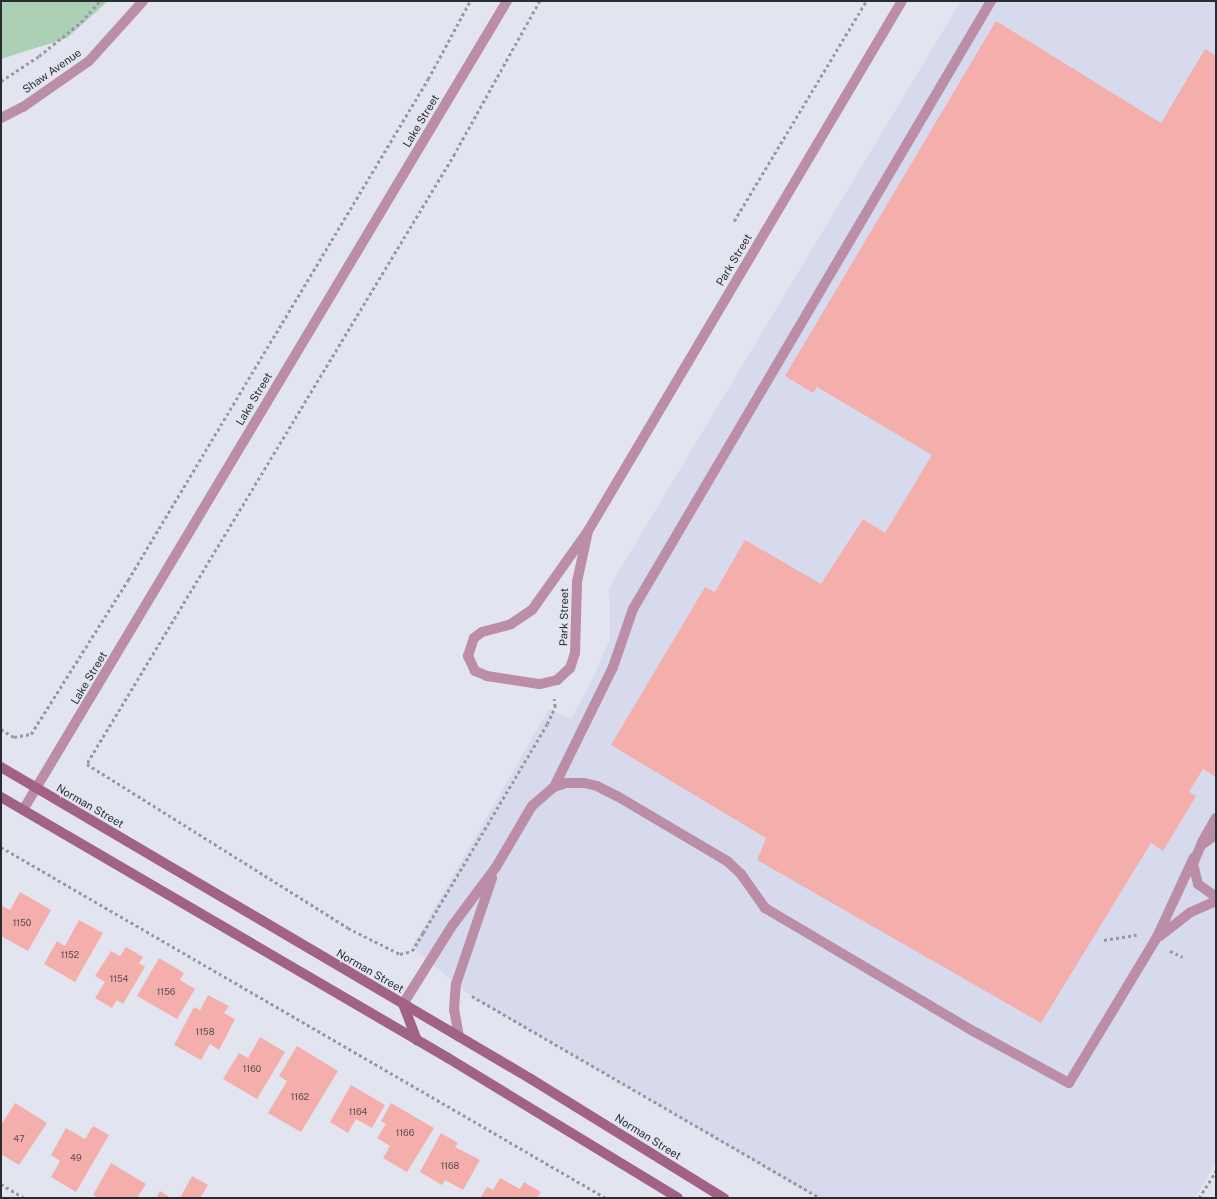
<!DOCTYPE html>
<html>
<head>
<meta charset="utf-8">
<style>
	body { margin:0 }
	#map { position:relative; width:1217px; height:1199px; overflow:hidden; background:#e2e5f0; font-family:"Public Sans",sans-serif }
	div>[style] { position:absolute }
	.built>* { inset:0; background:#d6daec }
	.green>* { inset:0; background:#abd0b5 }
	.building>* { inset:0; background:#f4aeab }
	.path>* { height:2.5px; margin-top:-1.25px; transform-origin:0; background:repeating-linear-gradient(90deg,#9799a1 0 3px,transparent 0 6px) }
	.service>* { height:10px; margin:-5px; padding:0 5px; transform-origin:5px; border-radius:5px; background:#bb8da6 }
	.minor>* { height:10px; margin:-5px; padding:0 5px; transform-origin:5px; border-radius:5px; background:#bb8da6 }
	.secondary>* { height:10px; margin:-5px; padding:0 5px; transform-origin:5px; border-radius:5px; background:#a26287 }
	span { translate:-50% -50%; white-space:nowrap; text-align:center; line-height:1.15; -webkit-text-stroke:4px #e2e5f0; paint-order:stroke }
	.number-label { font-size:9px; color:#5c4c4f }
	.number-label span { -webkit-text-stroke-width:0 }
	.street-label { font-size:11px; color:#2a2c30 }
	.frame { position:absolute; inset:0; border:2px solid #2a2c30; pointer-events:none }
</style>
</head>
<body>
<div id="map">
	<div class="built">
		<i style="clip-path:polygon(961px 1px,1216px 1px,1216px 1162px,1195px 1198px,816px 1198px,472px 997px,412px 947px,549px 709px,571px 719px,593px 678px,610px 639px,609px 588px)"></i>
	</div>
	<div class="green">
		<i style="clip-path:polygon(1px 1px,108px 1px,67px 38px,1px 59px)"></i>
	</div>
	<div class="building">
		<i style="clip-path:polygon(996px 21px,1161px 123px,1205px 49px,1216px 56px,1216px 777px,1203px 769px,1189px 792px,1196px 796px,1163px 851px,1151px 843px,1041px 1023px,757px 860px,766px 838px,611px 745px,705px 587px,715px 592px,745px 540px,821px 584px,863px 519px,885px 533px,932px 455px,817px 387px,813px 393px,785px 376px)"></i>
		<i style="clip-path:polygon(20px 892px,51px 910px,28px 951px,1px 936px,1px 905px,10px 910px)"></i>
		<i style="clip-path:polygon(79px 920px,103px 933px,75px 982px,44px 964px,57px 941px,65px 946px)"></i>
		<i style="clip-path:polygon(126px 947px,143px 957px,139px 963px,145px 967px,123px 1004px,117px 1000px,112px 1008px,95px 998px,105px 982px,95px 976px,111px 951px,120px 956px)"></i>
		<i style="clip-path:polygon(159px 958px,184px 973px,180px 980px,195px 989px,177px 1019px,137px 996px)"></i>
		<i style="clip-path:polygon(208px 995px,229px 1006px,224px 1013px,235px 1019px,219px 1050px,210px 1044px,201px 1060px,174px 1045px,194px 1007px,200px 1010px)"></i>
		<i style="clip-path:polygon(260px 1037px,285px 1052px,257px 1099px,223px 1079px,239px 1053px,248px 1058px)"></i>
		<i style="clip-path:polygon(297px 1046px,338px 1071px,301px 1132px,268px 1113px,287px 1081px,279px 1076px)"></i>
		<i style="clip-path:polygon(351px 1085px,385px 1105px,372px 1128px,356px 1119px,348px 1133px,330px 1122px)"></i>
		<i style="clip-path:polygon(15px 1103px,47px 1123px,19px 1165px,1px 1154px,1px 1125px)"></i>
		<i style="clip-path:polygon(391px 1103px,434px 1128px,407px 1172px,383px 1158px,390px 1146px,377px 1138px,386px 1124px,381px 1121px)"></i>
		<i style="clip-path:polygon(93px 1126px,109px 1135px,76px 1192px,51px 1177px,60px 1161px,51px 1155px,66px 1128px,85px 1139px)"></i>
		<i style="clip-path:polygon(441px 1133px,458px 1143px,455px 1147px,480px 1160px,463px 1190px,445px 1180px,442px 1185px,420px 1172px)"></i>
		<i style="clip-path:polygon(111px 1163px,146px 1184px,137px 1198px,98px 1198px,93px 1195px)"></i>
		<i style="clip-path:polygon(192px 1176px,208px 1185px,200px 1198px,180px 1198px)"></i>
		<i style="clip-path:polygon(500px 1178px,520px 1189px,524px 1182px,541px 1192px,537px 1198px,480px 1198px,487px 1187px,493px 1190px)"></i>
		<i style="clip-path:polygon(160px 1191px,171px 1198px,156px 1198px)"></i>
	</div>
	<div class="path">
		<i style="left:540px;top:1px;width:175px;rotate:119.1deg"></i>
		<i style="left:455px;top:154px;width:712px;rotate:121.1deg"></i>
		<i style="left:87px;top:764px;width:308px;rotate:32.1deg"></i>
		<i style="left:348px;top:928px;width:58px;rotate:26.6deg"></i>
		<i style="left:400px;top:954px;width:12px;rotate:-14deg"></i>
		<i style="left:412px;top:951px;width:21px;rotate:-59deg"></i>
		<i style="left:423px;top:933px;width:243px;rotate:-59.3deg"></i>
		<i style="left:547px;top:724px;width:19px;rotate:-65deg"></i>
		<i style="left:555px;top:707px;width:8px;rotate:-97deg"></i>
		<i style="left:1px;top:81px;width:45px;rotate:-33.3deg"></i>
		<i style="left:39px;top:56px;width:54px;rotate:-39deg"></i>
		<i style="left:81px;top:22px;width:28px;rotate:-48deg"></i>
		<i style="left:734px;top:221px;width:257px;rotate:-59deg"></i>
		<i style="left:1px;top:729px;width:15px;rotate:32deg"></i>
		<i style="left:14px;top:737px;width:17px;rotate:-10deg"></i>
		<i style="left:31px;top:734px;width:182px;rotate:-57.8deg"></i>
		<i style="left:128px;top:580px;width:288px;rotate:-59.1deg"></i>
		<i style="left:276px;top:333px;width:296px;rotate:-59.1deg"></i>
		<i style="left:428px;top:79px;width:89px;rotate:-61.7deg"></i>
		<i style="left:1px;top:847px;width:699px;rotate:30.12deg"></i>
		<i style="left:1104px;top:940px;width:33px;rotate:-9deg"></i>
		<i style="left:1170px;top:951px;width:14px;rotate:25deg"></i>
		<i style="left:472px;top:996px;width:403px;rotate:30.1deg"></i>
		<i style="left:1px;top:1184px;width:27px;rotate:31deg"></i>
		<i style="left:1199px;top:1198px;width:32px;rotate:-58deg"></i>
	</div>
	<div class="service">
		<i style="left:554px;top:787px;width:134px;rotate:-63.8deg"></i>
		<i style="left:613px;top:667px;width:61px;rotate:-71deg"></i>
		<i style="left:633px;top:609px;width:706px;rotate:-59.51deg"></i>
		<i style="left:1216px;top:835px;width:18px;rotate:146deg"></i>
		<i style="left:1201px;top:845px;width:21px;rotate:113deg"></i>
		<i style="left:1193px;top:864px;width:21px;rotate:76deg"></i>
		<i style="left:1198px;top:884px;width:22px;rotate:36deg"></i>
		<i style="left:1202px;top:842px;width:28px;rotate:-60deg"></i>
		<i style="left:1160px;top:936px;width:39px;rotate:-38deg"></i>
		<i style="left:1191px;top:912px;width:27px;rotate:-24deg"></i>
		<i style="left:403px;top:1004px;width:92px;rotate:-57.9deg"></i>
		<i style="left:452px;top:926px;width:74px;rotate:-53.3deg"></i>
		<i style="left:496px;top:867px;width:71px;rotate:-59.5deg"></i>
		<i style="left:532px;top:806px;width:29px;rotate:-41deg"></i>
		<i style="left:554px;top:787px;width:13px;rotate:-18deg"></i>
		<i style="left:566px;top:783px;width:18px"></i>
		<i style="left:584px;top:783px;width:13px;rotate:13deg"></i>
		<i style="left:597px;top:786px;width:22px;rotate:27deg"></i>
		<i style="left:617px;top:796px;width:128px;rotate:30.6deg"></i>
		<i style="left:727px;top:861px;width:19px;rotate:43deg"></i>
		<i style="left:741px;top:874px;width:42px;rotate:54.8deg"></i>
		<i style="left:765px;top:908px;width:244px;rotate:30.6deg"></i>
		<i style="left:975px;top:1032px;width:107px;rotate:28.5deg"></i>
		<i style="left:1069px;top:1083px;width:168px;rotate:-58.9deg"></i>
		<i style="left:1156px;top:939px;width:90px;rotate:-65.1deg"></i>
		<i style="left:459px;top:1037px;width:27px;rotate:-100deg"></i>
		<i style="left:454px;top:1010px;width:26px;rotate:-86deg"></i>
		<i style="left:456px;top:984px;width:112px;rotate:-71.2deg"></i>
	</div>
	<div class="minor">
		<i style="left:1px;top:118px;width:25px;rotate:-27deg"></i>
		<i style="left:23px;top:107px;width:80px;rotate:-34.9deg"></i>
		<i style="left:89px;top:61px;width:81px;rotate:-48deg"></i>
		<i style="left:588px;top:531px;width:52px;rotate:102.2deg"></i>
		<i style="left:577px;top:582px;width:71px;rotate:91.6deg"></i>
		<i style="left:575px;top:653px;width:16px;rotate:108deg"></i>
		<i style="left:570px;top:668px;width:18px;rotate:137deg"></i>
		<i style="left:557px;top:680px;width:18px;rotate:167deg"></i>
		<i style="left:539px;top:684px;width:53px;rotate:-171.3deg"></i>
		<i style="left:487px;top:676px;width:13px;rotate:-157deg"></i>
		<i style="left:475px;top:671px;width:17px;rotate:-115deg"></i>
		<i style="left:468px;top:656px;width:19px;rotate:-72deg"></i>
		<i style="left:474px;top:638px;width:10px;rotate:-37deg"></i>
		<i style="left:482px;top:632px;width:30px;rotate:-15deg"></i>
		<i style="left:511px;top:624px;width:25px;rotate:-34deg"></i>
		<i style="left:532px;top:610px;width:97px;rotate:-54.7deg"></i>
		<i style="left:588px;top:531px;width:616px;rotate:-59.36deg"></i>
		<i style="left:23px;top:810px;width:943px;rotate:-59.11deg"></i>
	</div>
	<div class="secondary">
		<i style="left:1px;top:767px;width:615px;rotate:30.48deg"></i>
		<i style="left:531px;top:1079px;width:227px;rotate:31.7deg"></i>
		<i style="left:1px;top:797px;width:518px;rotate:30.28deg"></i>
		<i style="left:448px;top:1058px;width:269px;rotate:31.3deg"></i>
		<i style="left:403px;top:1004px;width:39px;rotate:69deg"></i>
	</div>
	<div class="number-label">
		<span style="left:22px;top:923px">1150</span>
		<span style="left:70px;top:955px">1152</span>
		<span style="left:119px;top:979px">1154</span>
		<span style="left:166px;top:992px">1156</span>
		<span style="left:205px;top:1032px">1158</span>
		<span style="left:252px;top:1069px">1160</span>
		<span style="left:300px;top:1097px">1162</span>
		<span style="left:358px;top:1112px">1164</span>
		<span style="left:405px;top:1133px">1166</span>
		<span style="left:19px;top:1139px">47</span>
		<span style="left:76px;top:1158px">49</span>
		<span style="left:450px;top:1166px">1168</span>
	</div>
	<div class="street-label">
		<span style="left:52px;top:71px;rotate:-35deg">Shaw Avenue</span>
		<span style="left:421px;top:121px;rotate:-59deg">Lake Street</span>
		<span style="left:734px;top:260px;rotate:-59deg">Park Street</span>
		<span style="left:254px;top:399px;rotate:-59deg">Lake Street</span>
		<span style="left:564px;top:617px;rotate:-89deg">Park Street</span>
		<span style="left:89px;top:678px;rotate:-59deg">Lake Street</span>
		<span style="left:90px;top:806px;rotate:30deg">Norman Street</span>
		<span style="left:370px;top:971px;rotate:30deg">Norman Street</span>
		<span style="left:648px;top:1137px;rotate:32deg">Norman Street</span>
	</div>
	<div class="frame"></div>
</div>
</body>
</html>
